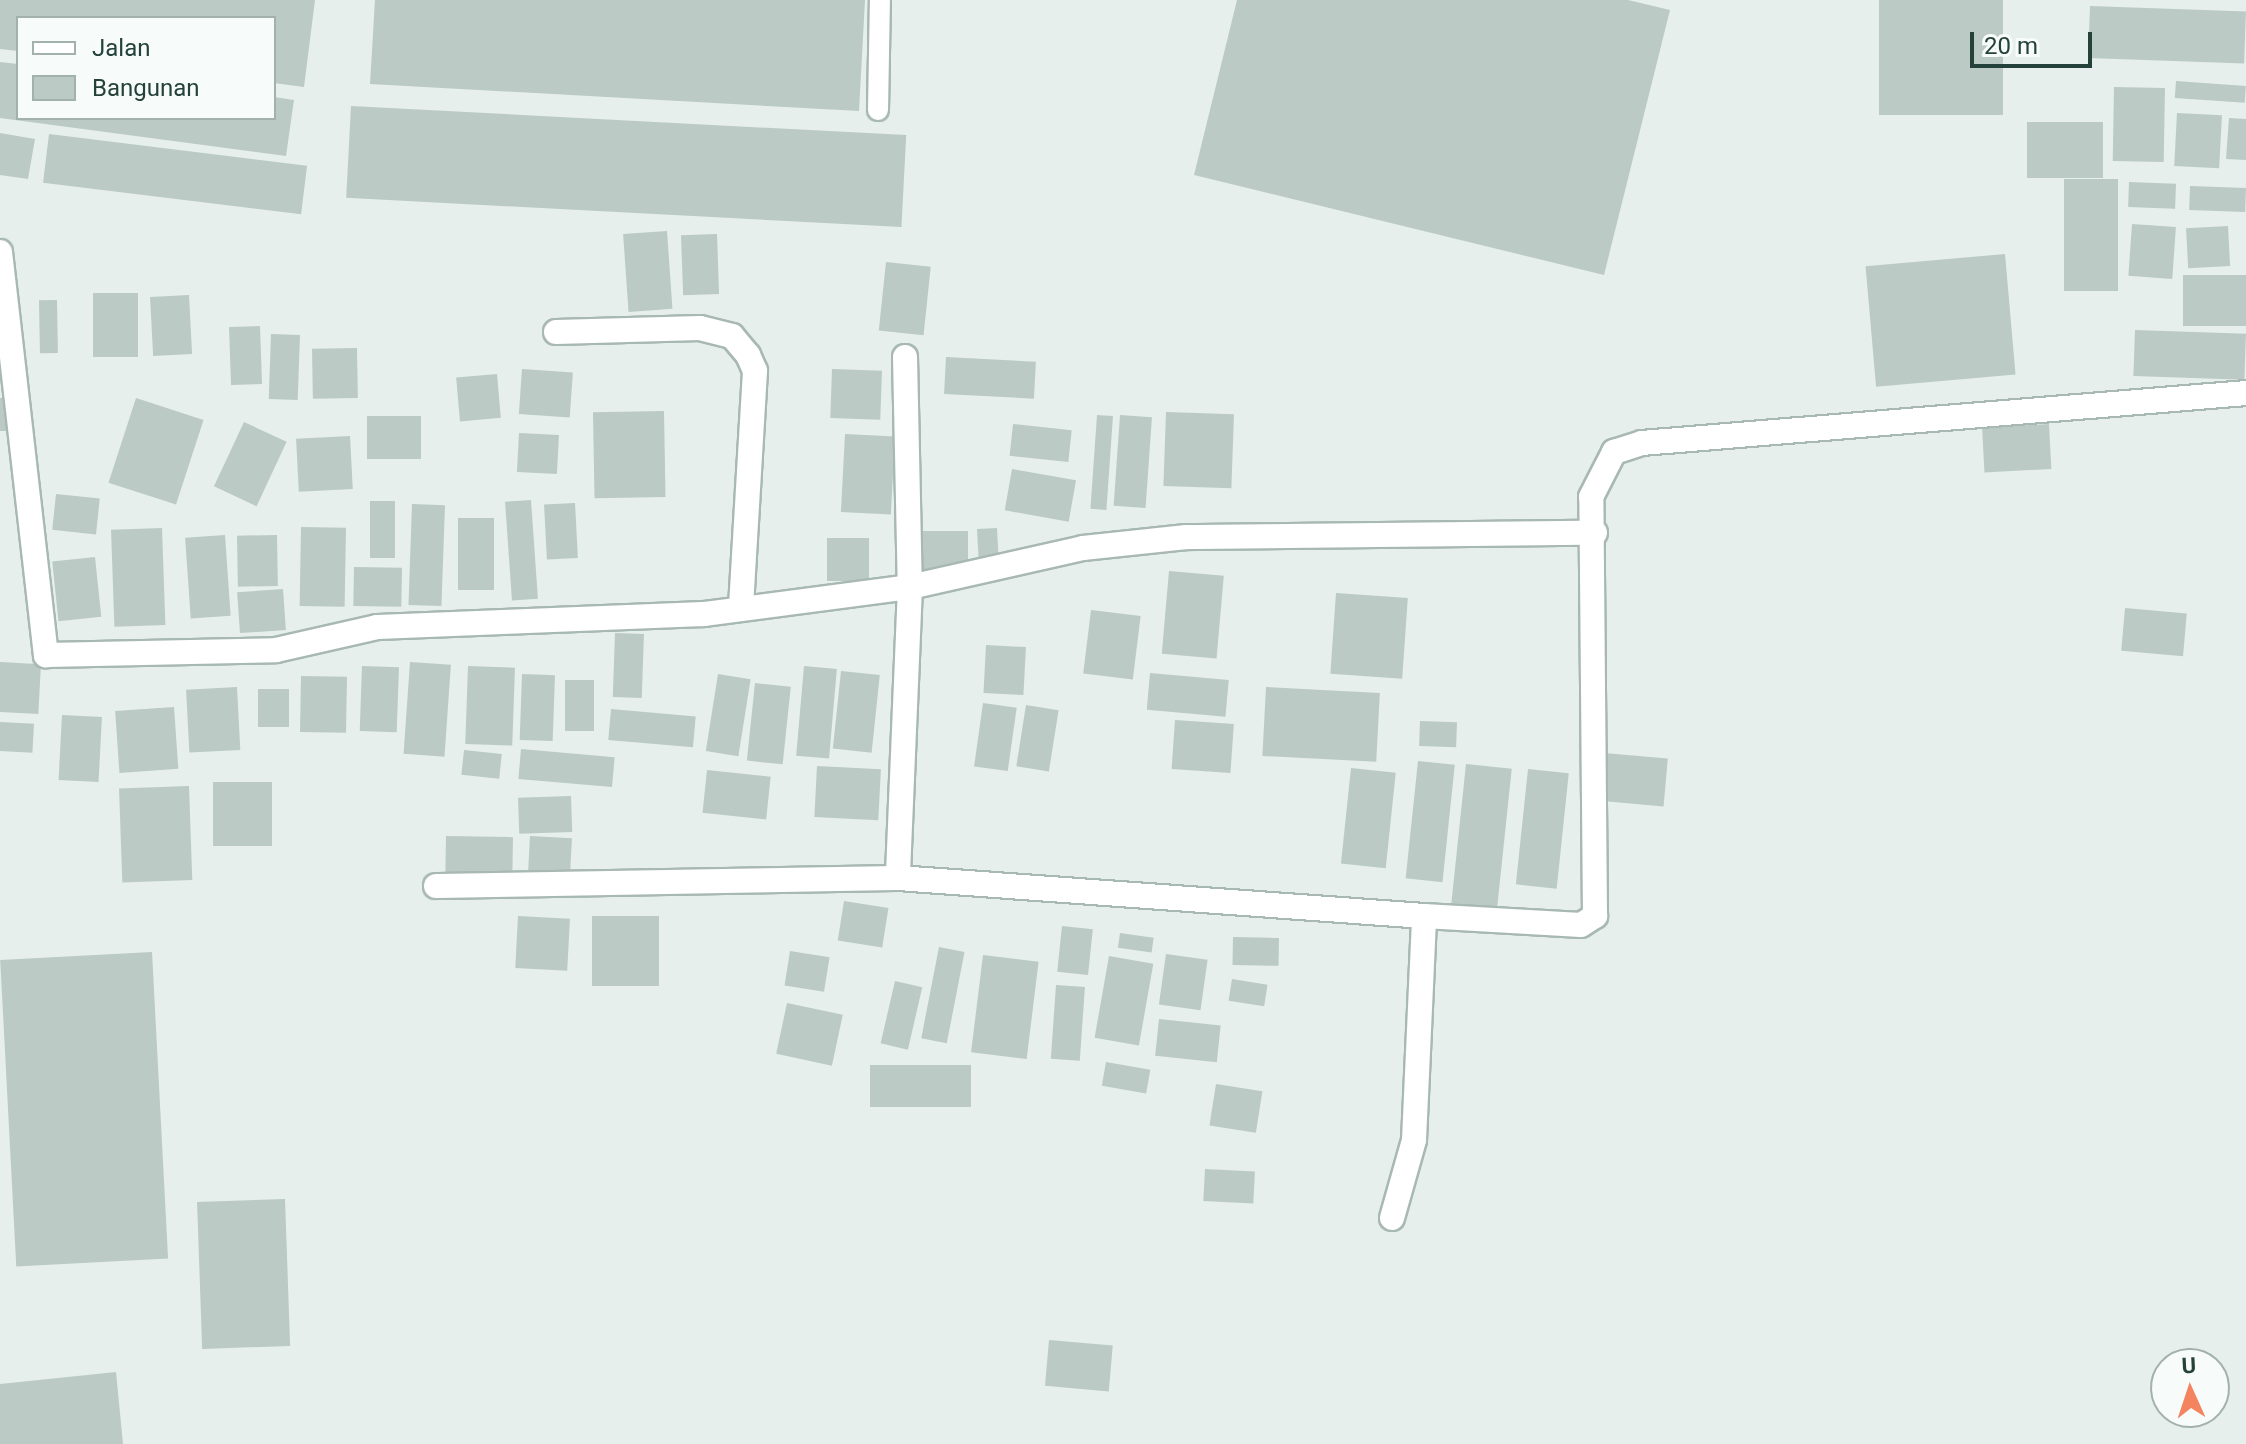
<!DOCTYPE html>
<html>
<head>
<meta charset="utf-8">
<style>
	body { margin:0 }
	#map { position:relative; width:2246px; height:1444px; overflow:hidden; background:#e6efeb; font-family:Roboto,sans-serif }
	div>[style] { position:absolute }
	.building>* { inset:0; background:#bbcac4; transform-origin:0 0 }
	.roads { filter:drop-shadow(2px 0 #a8b8b2) drop-shadow(-2px 0 #a8b8b2) drop-shadow(0 2px #a8b8b2) drop-shadow(0 -2px #a8b8b2) }
	.lane>* { height:20px; margin:-10px; padding:0 10px; transform-origin:10px; border-radius:10px; background:#fff }
	.street>* { height:24px; margin:-12px; padding:0 12px; transform-origin:12px; border-radius:12px; background:#fff }
	span { translate:-50% -50%; white-space:nowrap; text-align:center; line-height:1.15; -webkit-text-stroke:6px #f7fbf9; paint-order:stroke }
	.legend { position:absolute; left:16px; top:16px; width:260px; height:104px; box-sizing:border-box; background:#f7fbf9; border:2px solid #a3b1ad; margin:0; padding:10px 14px; list-style:none; font-size:24px; color:#24423a }
	.legend li { display:flex; align-items:center; gap:16px; height:40px }
	.legend b { width:40px; border:2px solid #a3b1ad }
	.north { position:absolute; left:2150px; top:1348px; width:80px; height:80px; box-sizing:border-box; background:#f7fbf9; border:2px solid #a3b1ad; border-radius:50%; rotate:357deg; font-size:22px; font-weight:700; line-height:32px; text-align:center; color:#24423a }
	.north::after { content:''; display:block; margin:auto; width:28px; height:36px; background:#f4845f; clip-path:polygon(50% 0,100% 100%,50% 72%,0 100%) }
	.scale { position:absolute; left:1970px; top:32px; width:122px; height:36px; box-sizing:border-box; border:4px solid #24423a; border-top:0; padding-left:10px; font-size:24px; line-height:28px; white-space:nowrap; color:#24423a; -webkit-text-stroke:6px #f7fbf9; paint-order:stroke }
</style>
</head>
<body>
<div id="map">
	<div class="building">
		<i style="clip-path:polygon(0 0,315px 0,304px 87px,274px 83px,274px 18px,18px 18px,18px 51px,0 49px)"></i>
		<i style="clip-path:polygon(375px 0,865px 0,859px 111px,370px 84px)"></i>
		<i style="clip-path:polygon(1237px 0,1628px 0,1670px 10px,1604px 275px,1194px 175px)"></i>
		<i style="left:1879px;top:0;width:124px;height:115px"></i>
		<i style="left:2090px;top:6px;width:156px;height:52px;rotate:2deg"></i>
		<i style="clip-path:polygon(0 62px,18px 64px,18px 118px,274px 118px,274px 97px,294px 100px,286px 156px,0 118px)"></i>
		<i style="left:2176px;top:81px;width:70px;height:17px;rotate:4deg"></i>
		<i style="left:2114px;top:87px;width:51px;height:74px;rotate:1deg"></i>
		<i style="left:351px;top:106px;width:556px;height:92px;rotate:3deg"></i>
		<i style="left:2177px;top:113px;width:45px;height:53px;rotate:3deg"></i>
		<i style="clip-path:polygon(2229px 118px,2246px 119px,2246px 160px,2226px 159px)"></i>
		<i style="left:2027px;top:122px;width:76px;height:56px"></i>
		<i style="clip-path:polygon(0 133px,35px 139px,28px 179px,0 175px)"></i>
		<i style="left:49px;top:134px;width:260px;height:49px;rotate:7deg"></i>
		<i style="left:2064px;top:179px;width:54px;height:112px"></i>
		<i style="left:2129px;top:182px;width:47px;height:25px;rotate:2deg"></i>
		<i style="left:2190px;top:186px;width:56px;height:24px;rotate:2deg"></i>
		<i style="left:2132px;top:224px;width:44px;height:52px;rotate:4deg"></i>
		<i style="left:2228px;top:226px;width:40px;height:42px;rotate:87deg"></i>
		<i style="left:667px;top:231px;width:78px;height:44px;rotate:86deg"></i>
		<i style="left:717px;top:234px;width:60px;height:36px;rotate:88deg"></i>
		<i style="left:2005px;top:254px;width:121px;height:140px;rotate:85deg"></i>
		<i style="left:886px;top:262px;width:45px;height:69px;rotate:6deg"></i>
		<i style="left:2183px;top:275px;width:63px;height:51px"></i>
		<i style="left:93px;top:293px;width:45px;height:64px"></i>
		<i style="left:189px;top:295px;width:59px;height:39px;rotate:87deg"></i>
		<i style="left:57px;top:300px;width:53px;height:18px;rotate:89deg"></i>
		<i style="left:260px;top:326px;width:58px;height:31px;rotate:88deg"></i>
		<i style="left:2135px;top:330px;width:111px;height:46px;rotate:2deg"></i>
		<i style="left:271px;top:334px;width:29px;height:65px;rotate:2deg"></i>
		<i style="left:357px;top:348px;width:50px;height:45px;rotate:89deg"></i>
		<i style="left:946px;top:357px;width:90px;height:37px;rotate:3deg"></i>
		<i style="left:522px;top:369px;width:51px;height:45px;rotate:4deg"></i>
		<i style="left:832px;top:369px;width:50px;height:49px;rotate:2deg"></i>
		<i style="left:497px;top:374px;width:44px;height:41px;rotate:85deg"></i>
		<i style="left:0;top:398px;width:10px;height:33px"></i>
		<i style="left:136px;top:398px;width:71px;height:89px;rotate:18deg"></i>
		<i style="left:664px;top:411px;width:86px;height:71px;rotate:89deg"></i>
		<i style="left:1166px;top:412px;width:68px;height:74px;rotate:2deg"></i>
		<i style="left:1097px;top:415px;width:16px;height:94px;rotate:4deg"></i>
		<i style="left:1120px;top:415px;width:32px;height:91px;rotate:4deg"></i>
		<i style="left:367px;top:416px;width:54px;height:43px"></i>
		<i style="left:244px;top:422px;width:47px;height:71px;rotate:25deg"></i>
		<i style="left:1013px;top:424px;width:59px;height:32px;rotate:6deg"></i>
		<i style="left:2049px;top:424px;width:45px;height:67px;rotate:87deg"></i>
		<i style="left:519px;top:433px;width:40px;height:39px;rotate:3deg"></i>
		<i style="left:845px;top:434px;width:50px;height:78px;rotate:3deg"></i>
		<i style="left:350px;top:436px;width:53px;height:54px;rotate:87deg"></i>
		<i style="left:1012px;top:469px;width:65px;height:42px;rotate:10deg"></i>
		<i style="left:56px;top:494px;width:44px;height:36px;rotate:6deg"></i>
		<i style="left:531px;top:500px;width:99px;height:26px;rotate:86deg"></i>
		<i style="left:370px;top:501px;width:25px;height:57px"></i>
		<i style="left:575px;top:503px;width:55px;height:31px;rotate:87deg"></i>
		<i style="left:412px;top:504px;width:33px;height:101px;rotate:2deg"></i>
		<i style="left:458px;top:518px;width:36px;height:72px"></i>
		<i style="left:301px;top:527px;width:45px;height:79px;rotate:1deg"></i>
		<i style="left:162px;top:528px;width:97px;height:51px;rotate:88deg"></i>
		<i style="left:997px;top:528px;width:39px;height:20px;rotate:87deg"></i>
		<i style="left:917px;top:531px;width:51px;height:44px"></i>
		<i style="left:225px;top:535px;width:81px;height:40px;rotate:86deg"></i>
		<i style="left:277px;top:535px;width:51px;height:40px;rotate:89deg"></i>
		<i style="left:869px;top:538px;width:43px;height:42px;rotate:90deg"></i>
		<i style="left:95px;top:557px;width:60px;height:43px;rotate:84deg"></i>
		<i style="left:354px;top:567px;width:48px;height:39px;rotate:1deg"></i>
		<i style="left:1169px;top:571px;width:55px;height:83px;rotate:5deg"></i>
		<i style="left:283px;top:589px;width:41px;height:46px;rotate:86deg"></i>
		<i style="left:1336px;top:593px;width:72px;height:81px;rotate:4deg"></i>
		<i style="left:2125px;top:608px;width:62px;height:43px;rotate:5deg"></i>
		<i style="left:1091px;top:610px;width:50px;height:64px;rotate:7deg"></i>
		<i style="left:615px;top:633px;width:29px;height:64px;rotate:2deg"></i>
		<i style="left:986px;top:645px;width:40px;height:48px;rotate:3deg"></i>
		<i style="left:0;top:662px;width:41px;height:50px;rotate:3deg"></i>
		<i style="left:410px;top:662px;width:41px;height:92px;rotate:4deg"></i>
		<i style="left:362px;top:666px;width:37px;height:65px;rotate:2deg"></i>
		<i style="left:468px;top:666px;width:47px;height:78px;rotate:2deg"></i>
		<i style="left:804px;top:666px;width:33px;height:90px;rotate:5deg"></i>
		<i style="left:841px;top:671px;width:39px;height:78px;rotate:6deg"></i>
		<i style="left:1150px;top:673px;width:79px;height:37px;rotate:5deg"></i>
		<i style="left:522px;top:674px;width:33px;height:66px;rotate:2deg"></i>
		<i style="left:718px;top:674px;width:33px;height:78px;rotate:9deg"></i>
		<i style="left:301px;top:676px;width:46px;height:56px;rotate:1deg"></i>
		<i style="left:565px;top:680px;width:29px;height:51px"></i>
		<i style="left:755px;top:683px;width:36px;height:78px;rotate:6deg"></i>
		<i style="left:237px;top:687px;width:63px;height:51px;rotate:87deg"></i>
		<i style="left:1266px;top:687px;width:114px;height:69px;rotate:3deg"></i>
		<i style="left:258px;top:689px;width:31px;height:38px"></i>
		<i style="left:983px;top:703px;width:34px;height:64px;rotate:8deg"></i>
		<i style="left:1026px;top:705px;width:33px;height:62px;rotate:9deg"></i>
		<i style="left:174px;top:707px;width:62px;height:59px;rotate:86deg"></i>
		<i style="left:611px;top:709px;width:85px;height:31px;rotate:5deg"></i>
		<i style="left:62px;top:715px;width:40px;height:65px;rotate:3deg"></i>
		<i style="left:1175px;top:720px;width:59px;height:49px;rotate:4deg"></i>
		<i style="left:1420px;top:721px;width:37px;height:25px;rotate:2deg"></i>
		<i style="left:0;top:722px;width:34px;height:29px;rotate:3deg"></i>
		<i style="left:521px;top:749px;width:94px;height:30px;rotate:5deg"></i>
		<i style="left:464px;top:750px;width:38px;height:25px;rotate:6deg"></i>
		<i style="left:1604px;top:753px;width:64px;height:48px;rotate:5deg"></i>
		<i style="left:1418px;top:761px;width:37px;height:118px;rotate:6deg"></i>
		<i style="left:1466px;top:764px;width:46px;height:140px;rotate:6deg"></i>
		<i style="left:817px;top:766px;width:64px;height:51px;rotate:3deg"></i>
		<i style="left:1351px;top:768px;width:45px;height:96px;rotate:6deg"></i>
		<i style="left:1528px;top:769px;width:41px;height:116px;rotate:6deg"></i>
		<i style="left:707px;top:770px;width:64px;height:43px;rotate:6deg"></i>
		<i style="left:213px;top:782px;width:59px;height:64px"></i>
		<i style="left:189px;top:786px;width:94px;height:70px;rotate:88deg"></i>
		<i style="left:571px;top:796px;width:36px;height:53px;rotate:88deg"></i>
		<i style="left:446px;top:836px;width:67px;height:38px;rotate:1deg"></i>
		<i style="left:530px;top:836px;width:42px;height:41px;rotate:3deg"></i>
		<i style="left:844px;top:901px;width:45px;height:40px;rotate:9deg"></i>
		<i style="left:518px;top:916px;width:52px;height:52px;rotate:3deg"></i>
		<i style="left:592px;top:916px;width:67px;height:70px"></i>
		<i style="left:1062px;top:926px;width:31px;height:46px;rotate:6deg"></i>
		<i style="left:1120px;top:933px;width:34px;height:15px;rotate:8deg"></i>
		<i style="left:1233px;top:937px;width:46px;height:28px;rotate:1deg"></i>
		<i style="left:939px;top:947px;width:26px;height:93px;rotate:11deg"></i>
		<i style="left:790px;top:951px;width:40px;height:35px;rotate:9deg"></i>
		<i style="left:152px;top:952px;width:307px;height:152px;rotate:87deg"></i>
		<i style="left:1166px;top:954px;width:42px;height:51px;rotate:8deg"></i>
		<i style="left:983px;top:955px;width:56px;height:98px;rotate:7deg"></i>
		<i style="left:1109px;top:956px;width:45px;height:83px;rotate:10deg"></i>
		<i style="left:1232px;top:979px;width:36px;height:22px;rotate:9deg"></i>
		<i style="left:895px;top:981px;width:28px;height:64px;rotate:13deg"></i>
		<i style="left:1056px;top:985px;width:29px;height:74px;rotate:4deg"></i>
		<i style="left:787px;top:1003px;width:57px;height:52px;rotate:12deg"></i>
		<i style="left:1159px;top:1019px;width:62px;height:37px;rotate:6deg"></i>
		<i style="left:1106px;top:1062px;width:45px;height:24px;rotate:10deg"></i>
		<i style="left:870px;top:1065px;width:101px;height:42px"></i>
		<i style="left:1216px;top:1084px;width:47px;height:42px;rotate:9deg"></i>
		<i style="left:1205px;top:1169px;width:50px;height:32px;rotate:3deg"></i>
		<i style="left:285px;top:1199px;width:147px;height:88px;rotate:88deg"></i>
		<i style="left:1049px;top:1340px;width:64px;height:46px;rotate:5deg"></i>
		<i style="clip-path:polygon(116px 1372px,123px 1444px,0 1444px,0 1384px)"></i>
	</div>
	<div class="roads">
		<div class="lane">
			<i style="left:878px;top:110px;width:110px;rotate:-89deg"></i>
		</div>
		<div class="street">
			<i style="left:0;top:252px;width:406px;rotate:83.5deg"></i>
			<i style="left:46px;top:655px;width:230px;rotate:-1.2deg"></i>
			<i style="left:276px;top:650px;width:104px;rotate:-12.8deg"></i>
			<i style="left:377px;top:627px;width:327px;rotate:-2.3deg"></i>
			<i style="left:704px;top:614px;width:208px;rotate:-7.5deg"></i>
			<i style="left:910px;top:587px;width:291px;rotate:92.4deg"></i>
			<i style="left:898px;top:878px;width:527px;rotate:4.13deg"></i>
			<i style="left:1424px;top:916px;width:157px;rotate:3.3deg"></i>
			<i style="left:1581px;top:925px;width:17px;rotate:-33deg"></i>
			<i style="left:1595px;top:916px;width:419px;rotate:-90.5deg"></i>
			<i style="left:1591px;top:497px;width:51px;rotate:-62.9deg"></i>
			<i style="left:1614px;top:452px;width:29px;rotate:-18deg"></i>
			<i style="left:1642px;top:443px;width:606px;rotate:-4.73deg"></i>
			<i style="left:556px;top:332px;width:144px;rotate:-1.6deg"></i>
			<i style="left:700px;top:328px;width:33px;rotate:14deg"></i>
			<i style="left:732px;top:336px;width:25px;rotate:50deg"></i>
			<i style="left:748px;top:355px;width:17px;rotate:66deg"></i>
			<i style="left:755px;top:371px;width:238px;rotate:93.4deg"></i>
			<i style="left:905px;top:357px;width:230px;rotate:88.8deg"></i>
			<i style="left:910px;top:587px;width:177px;rotate:-12.7deg"></i>
			<i style="left:1083px;top:548px;width:104px;rotate:-6.1deg"></i>
			<i style="left:1186px;top:537px;width:409px;rotate:-0.6deg"></i>
			<i style="left:436px;top:886px;width:462px;rotate:-1deg"></i>
			<i style="left:1392px;top:1218px;width:81px;rotate:-74.2deg"></i>
			<i style="left:1414px;top:1140px;width:224px;rotate:-87.4deg"></i>
		</div>
	</div>
	<ul class="legend">
	<li><b style="height:10px;background:#fff"></b>Jalan</li>
	<li><b style="height:22px;background:#bbcac4"></b>Bangunan</li>
	</ul>
	<div class="north">U</div>
	<div class="scale">20 m</div>
</div>
</body>
</html>
